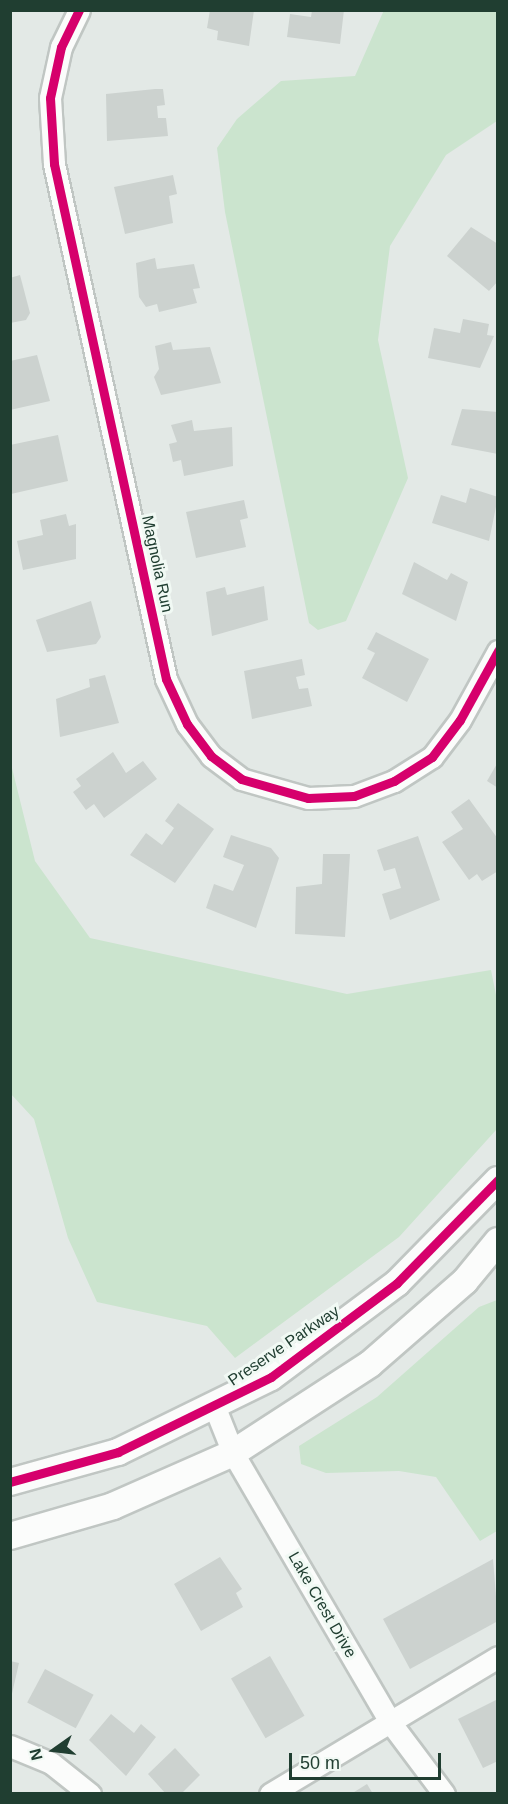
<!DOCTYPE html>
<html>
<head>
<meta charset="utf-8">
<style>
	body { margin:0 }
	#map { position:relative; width:508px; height:1804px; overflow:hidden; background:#e3e9e6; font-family:Helvetica,sans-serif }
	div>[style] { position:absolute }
	.green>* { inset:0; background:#cbe4ce }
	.building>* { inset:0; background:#ccd2cf; transform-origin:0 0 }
	.roads { filter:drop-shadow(2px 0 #c0c6c3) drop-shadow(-2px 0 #c0c6c3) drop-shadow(0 2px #c0c6c3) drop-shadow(0 -2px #c0c6c3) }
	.minor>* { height:21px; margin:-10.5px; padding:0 10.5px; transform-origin:10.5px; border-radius:10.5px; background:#fbfcfb }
	.tertiary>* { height:26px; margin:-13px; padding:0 13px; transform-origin:13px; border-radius:13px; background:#fbfcfb }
	.cycleway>* { height:9px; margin:-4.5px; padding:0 4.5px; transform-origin:4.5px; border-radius:4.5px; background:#d6006c }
	span { translate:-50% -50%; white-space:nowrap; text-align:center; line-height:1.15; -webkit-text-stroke:6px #f1f9f4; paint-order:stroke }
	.street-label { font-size:16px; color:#203e31 }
	.frame { position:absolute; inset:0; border:12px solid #203e31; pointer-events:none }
	.north { position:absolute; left:24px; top:1720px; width:60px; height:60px; -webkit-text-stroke:4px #f1f9f4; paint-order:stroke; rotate:256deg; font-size:16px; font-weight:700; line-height:24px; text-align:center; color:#203e31 }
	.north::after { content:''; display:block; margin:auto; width:21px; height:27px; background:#203e31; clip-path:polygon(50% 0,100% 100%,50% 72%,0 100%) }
	.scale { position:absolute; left:289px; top:1753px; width:152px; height:27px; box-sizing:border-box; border:3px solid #203e31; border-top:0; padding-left:8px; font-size:18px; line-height:21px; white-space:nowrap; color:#203e31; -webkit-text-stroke:4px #f1f9f4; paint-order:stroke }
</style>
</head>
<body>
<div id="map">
	<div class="green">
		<i style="clip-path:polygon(384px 10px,497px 11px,497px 121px,446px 155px,390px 246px,378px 340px,408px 478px,346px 621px,318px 630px,309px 623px,225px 212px,217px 148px,237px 119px,281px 81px,355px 76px)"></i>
		<i style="clip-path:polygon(11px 764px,35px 861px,90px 938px,347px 994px,491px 970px,498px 1005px,497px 1129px,399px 1237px,235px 1358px,207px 1326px,97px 1302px,68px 1238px,34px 1119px,11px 1094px)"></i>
		<i style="clip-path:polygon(497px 1300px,497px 1531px,480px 1541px,436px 1477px,399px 1471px,326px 1473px,301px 1464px,299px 1446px,377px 1397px,479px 1307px)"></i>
	</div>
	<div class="building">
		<i style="clip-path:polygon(210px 10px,254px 10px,249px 46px,217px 40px,218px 31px,207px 28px)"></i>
		<i style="clip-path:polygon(312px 10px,344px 10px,340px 44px,287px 37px,290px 14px,311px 17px)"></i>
		<i style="clip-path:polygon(155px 89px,163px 89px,165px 105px,157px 106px,158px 118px,166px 118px,168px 136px,107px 141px,106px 94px)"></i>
		<i style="clip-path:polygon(173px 175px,177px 194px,169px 196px,173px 223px,125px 234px,114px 187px)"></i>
		<i style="clip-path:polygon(471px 227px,498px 244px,498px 281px,489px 291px,447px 256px)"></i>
		<i style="clip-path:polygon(155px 258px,157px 269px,194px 264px,200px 288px,193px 289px,197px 303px,159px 312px,157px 304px,146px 307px,139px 297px,136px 263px)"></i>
		<i style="clip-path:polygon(20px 275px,30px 313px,26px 320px,10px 323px,10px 278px)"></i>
		<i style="clip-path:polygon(463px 319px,489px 324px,487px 335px,494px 336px,480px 368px,428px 358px,434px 328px,460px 333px)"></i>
		<i style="clip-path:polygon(171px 342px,173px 350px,210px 347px,221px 383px,161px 395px,154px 377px,159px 369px,155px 346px)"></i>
		<i style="clip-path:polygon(37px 355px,50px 401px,10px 410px,10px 361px)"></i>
		<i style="clip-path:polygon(462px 409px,498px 412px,498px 454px,451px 445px)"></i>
		<i style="clip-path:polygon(192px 420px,194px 431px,232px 427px,233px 466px,184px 476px,181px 460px,173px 462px,169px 444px,177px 442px,171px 425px)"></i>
		<i style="clip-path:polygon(58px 435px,68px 481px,11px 494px,10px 445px)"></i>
		<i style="clip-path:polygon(470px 488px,498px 497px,489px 541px,432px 523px,441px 495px,466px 503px)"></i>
		<i style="clip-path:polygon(244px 500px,248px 518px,240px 520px,246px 547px,196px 558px,186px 512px)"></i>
		<i style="clip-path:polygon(66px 514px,69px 526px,76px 524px,76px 559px,23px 570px,17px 541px,43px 535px,40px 520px)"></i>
		<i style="clip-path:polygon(414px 562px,447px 580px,451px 573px,468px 582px,456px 621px,402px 594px)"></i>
		<i style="clip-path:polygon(264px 586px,268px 620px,212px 636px,206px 592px,225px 587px,227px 595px)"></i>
		<i style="clip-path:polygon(91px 601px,101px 637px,96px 644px,47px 652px,36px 620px)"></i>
		<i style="clip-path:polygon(376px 632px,429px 659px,407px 702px,362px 678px,375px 653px,367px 649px)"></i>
		<i style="clip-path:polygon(302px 659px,305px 675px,296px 677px,299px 689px,308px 688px,312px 706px,252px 719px,244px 671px)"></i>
		<i style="clip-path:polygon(105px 675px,119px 723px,60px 737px,56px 699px,90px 687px,89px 679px)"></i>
		<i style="clip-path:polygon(113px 752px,126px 773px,143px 761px,157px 779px,104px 818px,94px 804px,86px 810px,73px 792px,81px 786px,76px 779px)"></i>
		<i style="clip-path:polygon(498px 762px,498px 788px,487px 781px)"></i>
		<i style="clip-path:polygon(469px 799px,498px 839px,498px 871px,482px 881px,477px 874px,469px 880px,442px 842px,463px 829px,451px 812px)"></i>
		<i style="clip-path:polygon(178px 803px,214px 829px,175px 883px,130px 855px,146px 833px,162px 845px,174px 828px,165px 821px)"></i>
		<i style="clip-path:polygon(231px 835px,271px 848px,279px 858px,256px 928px,206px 908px,214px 884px,233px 891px,244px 865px,223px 857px)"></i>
		<i style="clip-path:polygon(418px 836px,440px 900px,390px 920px,382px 894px,401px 888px,395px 868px,384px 871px,377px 850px)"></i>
		<i style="clip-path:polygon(323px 854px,350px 854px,345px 937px,295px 934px,296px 887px,322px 884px)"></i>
		<i style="clip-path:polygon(220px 1557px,242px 1589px,236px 1593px,243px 1607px,201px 1631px,174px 1584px)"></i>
		<i style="clip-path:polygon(493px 1559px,498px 1621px,410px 1669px,383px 1619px)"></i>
		<i style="left:270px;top:1656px;width:69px;height:45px;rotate:60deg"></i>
		<i style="clip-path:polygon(10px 1661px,19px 1663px,11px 1698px,10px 1698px)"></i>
		<i style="left:45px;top:1669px;width:55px;height:38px;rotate:28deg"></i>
		<i style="clip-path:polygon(498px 1699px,498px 1761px,483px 1768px,458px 1719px)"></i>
		<i style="clip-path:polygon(111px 1714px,134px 1733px,141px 1724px,156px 1737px,126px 1776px,89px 1740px)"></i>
		<i style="clip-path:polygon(175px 1748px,200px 1775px,181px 1794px,166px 1794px,148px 1774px)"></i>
		<i style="clip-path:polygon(367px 1784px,373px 1794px,351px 1794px)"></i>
	</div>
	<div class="roads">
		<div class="minor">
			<i style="left:79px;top:10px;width:41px;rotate:115.9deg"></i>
			<i style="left:61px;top:47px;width:52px;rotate:102.2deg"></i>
			<i style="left:50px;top:98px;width:66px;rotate:86.5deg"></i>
			<i style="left:54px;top:164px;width:527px;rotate:77.73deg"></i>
			<i style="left:166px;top:679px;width:50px;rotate:65deg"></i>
			<i style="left:187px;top:724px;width:40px;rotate:53deg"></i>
			<i style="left:211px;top:756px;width:38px;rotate:37deg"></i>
			<i style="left:241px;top:779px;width:70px;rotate:15.8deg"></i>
			<i style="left:308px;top:798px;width:46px;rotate:-2.5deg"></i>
			<i style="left:354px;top:796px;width:43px;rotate:-20.6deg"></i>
			<i style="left:394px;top:781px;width:45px;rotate:-32.3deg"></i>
			<i style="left:432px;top:757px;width:46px;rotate:-52.9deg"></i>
			<i style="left:460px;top:720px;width:79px;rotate:-61.2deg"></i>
			<i style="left:215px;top:1408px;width:48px;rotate:68.2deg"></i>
			<i style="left:233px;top:1453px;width:311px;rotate:59.7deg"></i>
			<i style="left:390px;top:1722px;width:90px;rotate:53.1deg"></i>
			<i style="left:10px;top:1746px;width:44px;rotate:22.5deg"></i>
			<i style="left:51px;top:1763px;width:50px;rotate:38.5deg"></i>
			<i style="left:270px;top:1794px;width:266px;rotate:-31deg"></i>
		</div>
		<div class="tertiary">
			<i style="left:10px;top:1482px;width:112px;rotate:-15.5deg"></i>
			<i style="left:118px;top:1452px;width:170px;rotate:-26.1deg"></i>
			<i style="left:271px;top:1377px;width:157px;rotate:-36.7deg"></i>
			<i style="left:397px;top:1283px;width:144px;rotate:-45.6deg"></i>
			<i style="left:10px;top:1536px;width:107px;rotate:-16.2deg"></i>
			<i style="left:113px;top:1506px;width:131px;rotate:-23.8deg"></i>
			<i style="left:233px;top:1453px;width:163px;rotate:-33deg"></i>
			<i style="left:370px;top:1364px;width:126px;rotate:-41.1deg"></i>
			<i style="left:465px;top:1281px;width:52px;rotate:-50.5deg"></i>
		</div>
	</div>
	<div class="cycleway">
		<i style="left:79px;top:10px;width:41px;rotate:115.9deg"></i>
		<i style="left:61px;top:47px;width:52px;rotate:102.2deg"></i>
		<i style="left:50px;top:98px;width:66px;rotate:86.5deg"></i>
		<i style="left:54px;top:164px;width:527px;rotate:77.73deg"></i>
		<i style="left:166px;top:679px;width:50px;rotate:65deg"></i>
		<i style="left:187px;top:724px;width:40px;rotate:53deg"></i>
		<i style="left:211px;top:756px;width:38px;rotate:37deg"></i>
		<i style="left:241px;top:779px;width:70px;rotate:15.8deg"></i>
		<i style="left:308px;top:798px;width:46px;rotate:-2.5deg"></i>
		<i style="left:354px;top:796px;width:43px;rotate:-20.6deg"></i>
		<i style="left:394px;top:781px;width:45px;rotate:-32.3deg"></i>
		<i style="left:432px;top:757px;width:46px;rotate:-52.9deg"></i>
		<i style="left:460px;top:720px;width:79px;rotate:-61.2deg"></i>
		<i style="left:10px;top:1482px;width:112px;rotate:-15.5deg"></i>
		<i style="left:118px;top:1452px;width:170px;rotate:-26.1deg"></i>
		<i style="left:271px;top:1377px;width:157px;rotate:-36.7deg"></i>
		<i style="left:397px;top:1283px;width:144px;rotate:-45.6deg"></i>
	</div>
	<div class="street-label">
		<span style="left:157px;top:564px;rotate:78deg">Magnolia Run</span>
		<span style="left:284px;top:1346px;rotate:-34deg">Preserve Parkway</span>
		<span style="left:322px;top:1605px;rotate:60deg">Lake Crest Drive</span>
	</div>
	<div class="frame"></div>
	<div class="north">N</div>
	<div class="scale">50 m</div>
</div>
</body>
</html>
